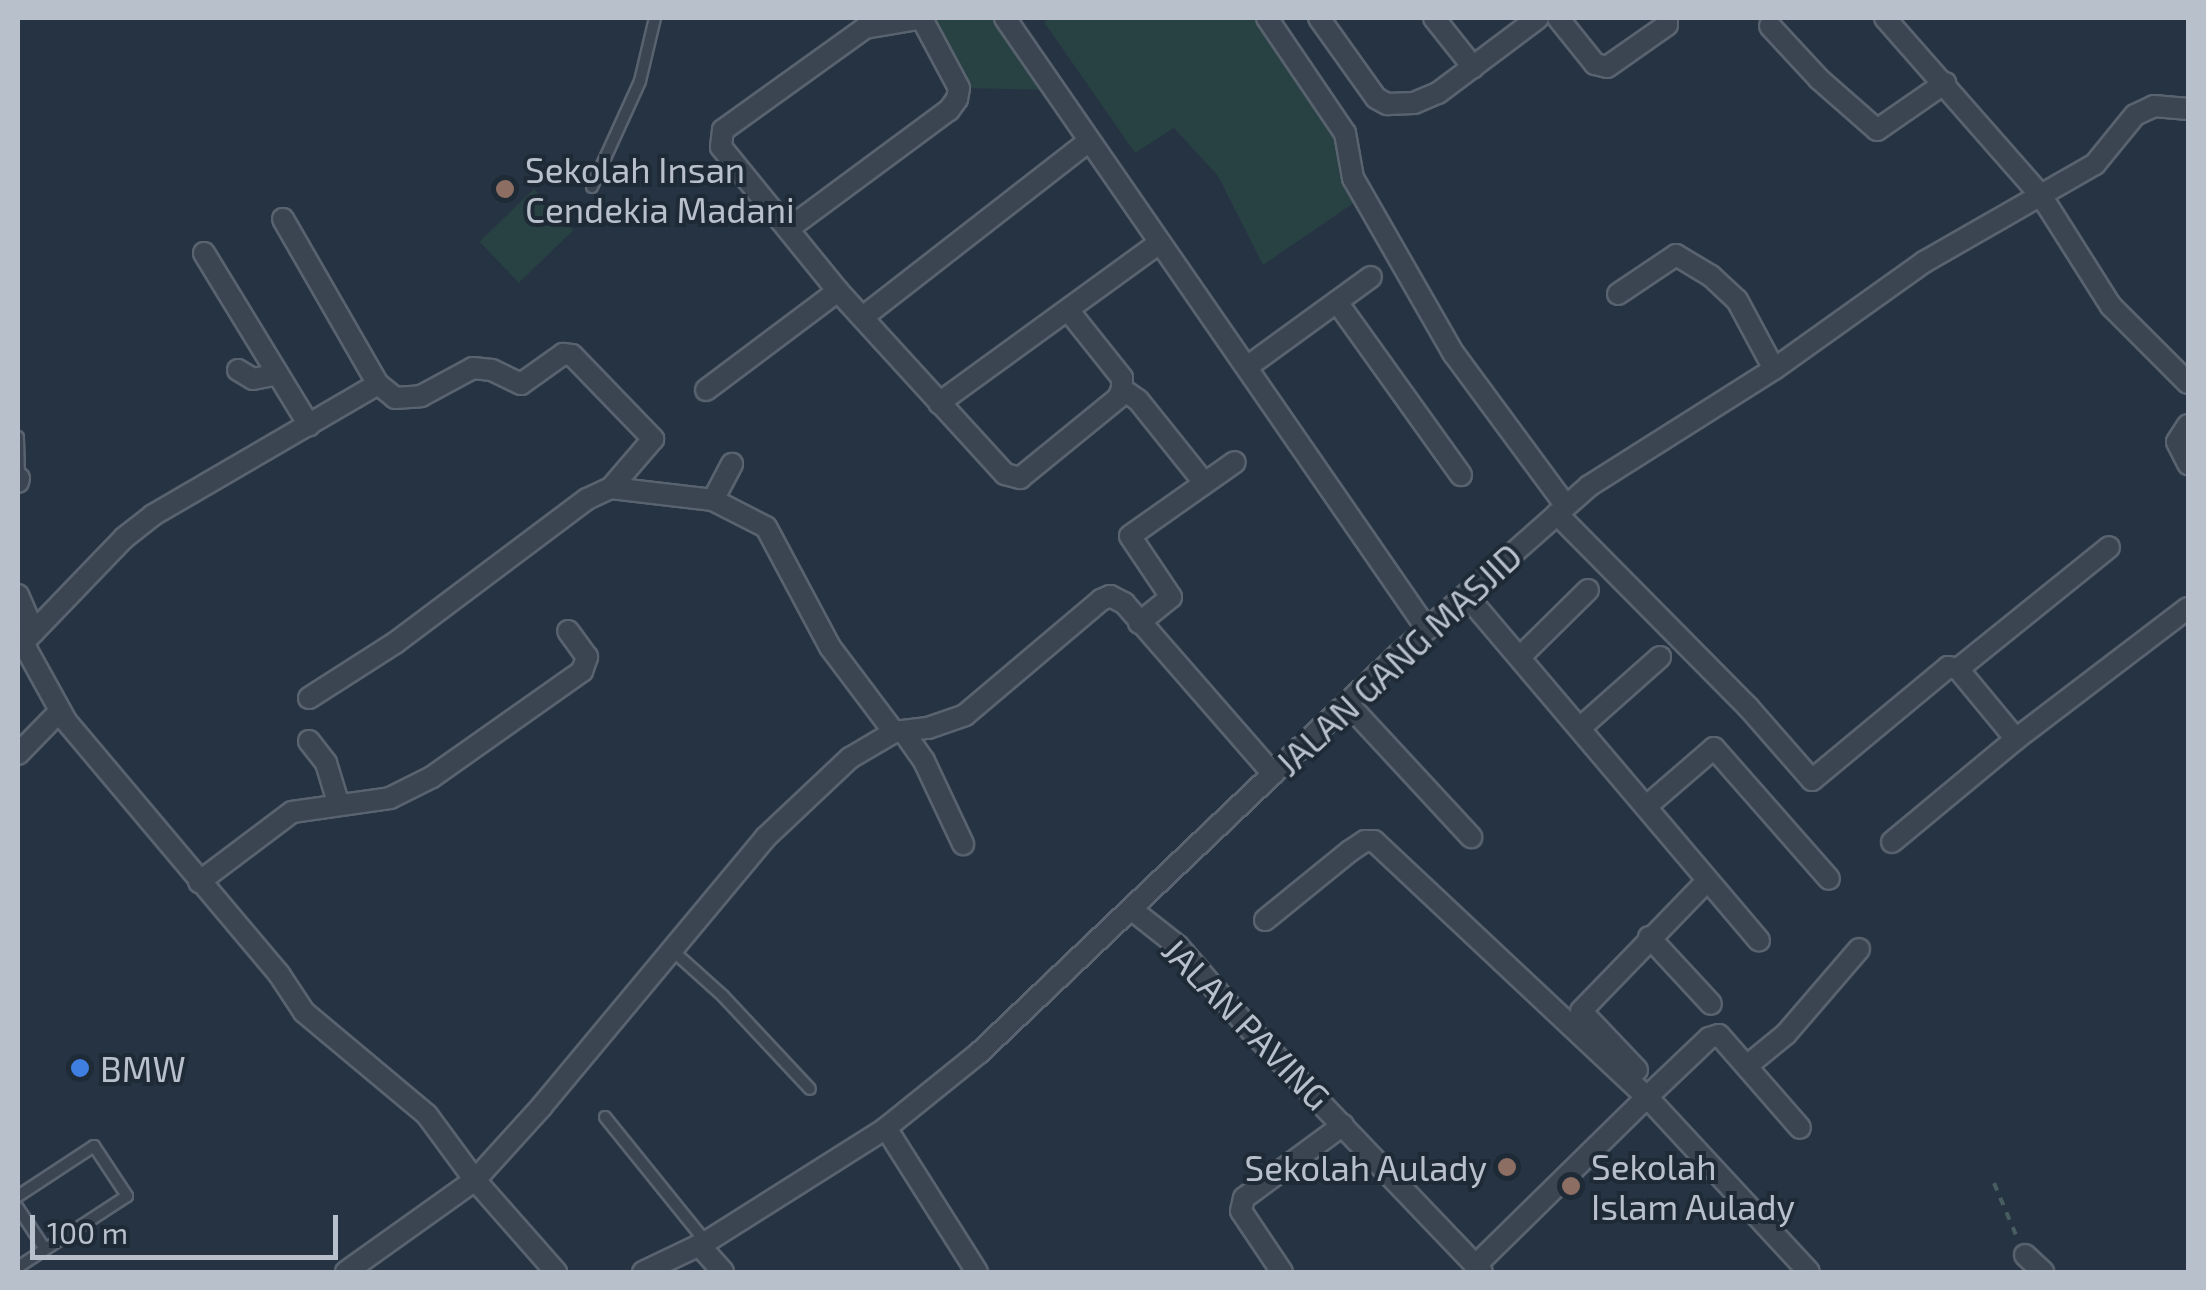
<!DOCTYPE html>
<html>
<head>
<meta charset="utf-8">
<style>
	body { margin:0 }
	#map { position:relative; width:2206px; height:1290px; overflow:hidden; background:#263342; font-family:"Exo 2",sans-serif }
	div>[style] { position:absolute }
	.green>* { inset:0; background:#284143; transform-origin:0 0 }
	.path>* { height:4px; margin-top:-2px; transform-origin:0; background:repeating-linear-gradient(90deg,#475d5f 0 8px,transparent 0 16px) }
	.roads { filter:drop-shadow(2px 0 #59636f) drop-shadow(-2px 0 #59636f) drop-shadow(0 2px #59636f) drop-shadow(0 -2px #59636f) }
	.lane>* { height:10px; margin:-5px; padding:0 5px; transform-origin:5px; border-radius:5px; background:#3b4551 }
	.street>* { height:20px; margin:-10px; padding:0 10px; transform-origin:10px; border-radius:10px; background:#3b4551 }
	.dots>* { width:28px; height:28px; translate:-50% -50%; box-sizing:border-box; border:5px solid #1f2a37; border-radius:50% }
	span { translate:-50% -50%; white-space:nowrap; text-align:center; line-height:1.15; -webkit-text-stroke:8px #1f2a37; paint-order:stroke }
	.poi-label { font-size:35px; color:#b8c0cb }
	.left { translate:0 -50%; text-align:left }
	.right { translate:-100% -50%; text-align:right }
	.street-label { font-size:35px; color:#b8c0cb }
	.frame { position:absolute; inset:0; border:20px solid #b8c0cb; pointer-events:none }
	.scale { position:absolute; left:30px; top:1215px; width:308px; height:45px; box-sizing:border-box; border:5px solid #b8c0cb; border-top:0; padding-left:12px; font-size:30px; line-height:35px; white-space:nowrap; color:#b8c0cb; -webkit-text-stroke:8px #1f2a37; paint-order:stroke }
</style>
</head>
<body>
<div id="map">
	<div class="green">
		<i style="clip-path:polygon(924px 18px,1005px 18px,1054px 90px,959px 88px)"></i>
		<i style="clip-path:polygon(1050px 18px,1263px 18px,1351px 157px,1363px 167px,1361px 198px,1263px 265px,1218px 176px,1174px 128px,1135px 153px,1044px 22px)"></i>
		<i style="left:534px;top:189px;width:57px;height:76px;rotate:46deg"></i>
	</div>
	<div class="path">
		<i style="left:1994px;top:1183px;width:56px;rotate:67.1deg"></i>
	</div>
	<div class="roads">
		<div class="lane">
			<i style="left:592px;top:187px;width:116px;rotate:-65.6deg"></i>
			<i style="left:640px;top:81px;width:65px;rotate:-76.6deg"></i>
			<i style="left:18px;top:437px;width:40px;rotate:88.6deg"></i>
			<i style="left:673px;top:951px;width:67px;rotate:42deg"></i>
			<i style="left:723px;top:996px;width:127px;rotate:46.9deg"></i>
			<i style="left:605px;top:1117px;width:159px;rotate:51.1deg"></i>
			<i style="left:18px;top:1196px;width:91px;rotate:-33.3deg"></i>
			<i style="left:94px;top:1146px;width:60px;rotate:56.6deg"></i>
			<i style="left:127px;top:1196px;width:130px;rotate:146.9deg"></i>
			<i style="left:18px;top:1208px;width:49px;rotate:56.6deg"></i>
		</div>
		<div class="street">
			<i style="left:924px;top:18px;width:60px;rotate:170.4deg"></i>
			<i style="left:865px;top:28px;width:175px;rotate:144.3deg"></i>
			<i style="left:723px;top:130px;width:17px;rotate:97deg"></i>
			<i style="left:721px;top:147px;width:186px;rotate:50.9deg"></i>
			<i style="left:838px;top:291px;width:248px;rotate:47.6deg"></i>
			<i style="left:1005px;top:474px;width:16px;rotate:15deg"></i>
			<i style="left:1020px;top:478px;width:127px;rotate:-39.2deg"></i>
			<i style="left:1118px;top:398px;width:10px;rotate:-66deg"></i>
			<i style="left:1005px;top:18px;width:743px;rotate:55.37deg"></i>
			<i style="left:1267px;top:18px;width:139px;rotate:55.9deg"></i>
			<i style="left:1345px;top:133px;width:46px;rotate:79.9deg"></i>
			<i style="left:1353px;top:178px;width:203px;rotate:60.2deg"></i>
			<i style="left:1454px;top:354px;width:189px;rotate:53.6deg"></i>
			<i style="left:1319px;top:18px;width:98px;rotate:54.5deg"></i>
			<i style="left:1376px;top:98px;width:13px;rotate:29deg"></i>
			<i style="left:1387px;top:104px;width:27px;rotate:-2deg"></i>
			<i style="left:1414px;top:103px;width:26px;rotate:-23deg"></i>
			<i style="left:1438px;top:93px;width:125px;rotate:-36.9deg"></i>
			<i style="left:1434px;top:18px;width:63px;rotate:51.5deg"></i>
			<i style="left:1558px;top:18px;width:59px;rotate:51.2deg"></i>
			<i style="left:1595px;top:64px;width:12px;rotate:14deg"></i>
			<i style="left:1607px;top:67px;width:73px;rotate:-35deg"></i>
			<i style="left:1667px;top:25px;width:7px;rotate:-90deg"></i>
			<i style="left:1885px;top:18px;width:238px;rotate:48.7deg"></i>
			<i style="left:2042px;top:197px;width:129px;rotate:57.7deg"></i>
			<i style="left:2111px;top:306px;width:109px;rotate:45deg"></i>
			<i style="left:1770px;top:26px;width:72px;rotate:47.2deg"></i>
			<i style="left:1819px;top:79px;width:77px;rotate:41.3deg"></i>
			<i style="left:1877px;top:130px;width:83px;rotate:-34.7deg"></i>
			<i style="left:283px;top:219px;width:190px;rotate:60.1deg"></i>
			<i style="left:378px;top:384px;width:22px;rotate:39deg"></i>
			<i style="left:395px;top:398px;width:26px;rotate:-4deg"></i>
			<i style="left:421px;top:396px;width:59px;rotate:-28.3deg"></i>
			<i style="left:473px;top:368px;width:19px;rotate:6deg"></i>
			<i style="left:492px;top:370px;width:32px;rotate:26deg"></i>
			<i style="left:521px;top:384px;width:52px;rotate:-35.5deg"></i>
			<i style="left:563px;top:354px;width:9px;rotate:6deg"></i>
			<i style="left:572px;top:355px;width:117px;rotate:46deg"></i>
			<i style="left:653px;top:439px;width:65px;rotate:130.6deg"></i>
			<i style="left:788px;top:229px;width:200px;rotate:-36.5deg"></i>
			<i style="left:949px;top:110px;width:14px;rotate:-54deg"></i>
			<i style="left:957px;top:99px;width:11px;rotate:-80deg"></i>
			<i style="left:959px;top:88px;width:78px;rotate:-118.2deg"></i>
			<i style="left:204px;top:253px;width:202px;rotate:58.6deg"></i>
			<i style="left:1618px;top:294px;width:70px;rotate:-33.9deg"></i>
			<i style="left:1676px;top:255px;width:41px;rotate:31deg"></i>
			<i style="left:1711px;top:276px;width:35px;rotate:43deg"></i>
			<i style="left:1737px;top:300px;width:78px;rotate:61.8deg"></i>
			<i style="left:1337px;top:302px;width:213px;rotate:54.4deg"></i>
			<i style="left:1068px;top:310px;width:87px;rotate:51.5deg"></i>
			<i style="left:1122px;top:378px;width:11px;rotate:90deg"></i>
			<i style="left:1122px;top:389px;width:19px;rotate:35deg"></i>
			<i style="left:1138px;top:400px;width:96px;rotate:51.3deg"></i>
			<i style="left:863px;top:317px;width:285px;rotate:-37.9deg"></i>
			<i style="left:1247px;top:367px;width:153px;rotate:-36deg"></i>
			<i style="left:238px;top:370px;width:17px;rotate:31deg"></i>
			<i style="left:253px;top:379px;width:25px;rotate:-11deg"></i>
			<i style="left:706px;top:390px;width:165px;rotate:-36.9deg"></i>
			<i style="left:939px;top:403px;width:272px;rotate:-36deg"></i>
			<i style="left:2188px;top:425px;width:20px;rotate:123deg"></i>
			<i style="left:2177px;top:442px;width:25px;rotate:63deg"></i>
			<i style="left:18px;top:482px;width:4px;rotate:-76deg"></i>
			<i style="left:713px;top:500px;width:59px;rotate:27deg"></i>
			<i style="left:766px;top:527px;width:136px;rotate:61.9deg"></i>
			<i style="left:830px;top:647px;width:106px;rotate:53deg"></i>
			<i style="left:1557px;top:514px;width:272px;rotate:45.3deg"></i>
			<i style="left:1748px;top:707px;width:97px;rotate:48.8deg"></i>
			<i style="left:1812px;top:780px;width:177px;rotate:-39.7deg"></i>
			<i style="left:1948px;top:667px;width:10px;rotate:11deg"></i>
			<i style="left:1958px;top:669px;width:194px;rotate:-38.9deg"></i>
			<i style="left:18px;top:595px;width:40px;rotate:66.6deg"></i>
			<i style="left:1466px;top:595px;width:453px;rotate:49.7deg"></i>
			<i style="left:1139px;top:623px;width:41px;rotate:-39.1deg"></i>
			<i style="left:1171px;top:597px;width:73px;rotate:-123.9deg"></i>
			<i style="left:1130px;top:536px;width:128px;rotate:-35.2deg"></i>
			<i style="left:18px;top:634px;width:99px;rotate:61.1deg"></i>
			<i style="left:66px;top:721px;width:331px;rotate:49.9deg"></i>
			<i style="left:279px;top:974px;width:45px;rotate:56.7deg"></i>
			<i style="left:304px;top:1012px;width:160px;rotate:39.9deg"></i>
			<i style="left:427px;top:1115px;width:81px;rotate:53.6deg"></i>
			<i style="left:475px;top:1180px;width:123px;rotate:48.6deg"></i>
			<i style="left:22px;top:644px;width:147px;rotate:-46.1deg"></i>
			<i style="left:124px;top:538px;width:37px;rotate:-38deg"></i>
			<i style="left:153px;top:515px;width:260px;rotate:-30.2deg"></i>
			<i style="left:1521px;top:656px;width:94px;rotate:-44.6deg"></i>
			<i style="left:1958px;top:669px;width:91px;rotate:50.4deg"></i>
			<i style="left:309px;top:698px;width:102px;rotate:-32.6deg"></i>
			<i style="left:395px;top:643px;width:240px;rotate:-36.9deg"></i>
			<i style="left:587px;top:499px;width:26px;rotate:-25deg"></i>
			<i style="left:611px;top:488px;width:103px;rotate:6.7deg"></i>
			<i style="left:713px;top:500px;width:41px;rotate:-62.2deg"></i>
			<i style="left:1347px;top:703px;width:183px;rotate:47.2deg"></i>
			<i style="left:1580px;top:728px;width:107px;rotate:-41.6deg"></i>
			<i style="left:903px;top:731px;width:37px;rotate:55deg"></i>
			<i style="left:924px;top:761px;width:92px;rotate:64.8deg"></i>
			<i style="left:309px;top:741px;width:28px;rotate:52deg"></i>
			<i style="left:326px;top:763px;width:41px;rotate:72.9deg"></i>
			<i style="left:18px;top:754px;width:59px;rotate:-45.7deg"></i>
			<i style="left:1648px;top:805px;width:87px;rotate:-40.8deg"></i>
			<i style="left:1714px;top:748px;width:174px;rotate:48.7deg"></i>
			<i style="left:1892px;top:842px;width:161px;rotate:-39.7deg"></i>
			<i style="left:2016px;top:739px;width:216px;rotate:-37.3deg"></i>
			<i style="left:199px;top:882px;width:116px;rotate:-37deg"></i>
			<i style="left:292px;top:812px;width:99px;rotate:-8.1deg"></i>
			<i style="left:390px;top:798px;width:47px;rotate:-26.6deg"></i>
			<i style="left:432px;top:777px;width:184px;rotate:-35.2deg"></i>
			<i style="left:582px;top:671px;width:15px;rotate:-70deg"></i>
			<i style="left:587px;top:657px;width:32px;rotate:-126deg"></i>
			<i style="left:1131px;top:909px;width:60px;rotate:38.2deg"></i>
			<i style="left:1178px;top:946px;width:106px;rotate:49.2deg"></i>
			<i style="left:1247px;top:1026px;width:340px;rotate:46.3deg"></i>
			<i style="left:1265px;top:920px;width:109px;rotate:-39.1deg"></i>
			<i style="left:1350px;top:851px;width:18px;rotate:-34deg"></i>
			<i style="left:1365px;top:841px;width:9px"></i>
			<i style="left:1374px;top:841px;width:374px;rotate:43.2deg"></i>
			<i style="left:1647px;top:1097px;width:86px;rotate:-43.6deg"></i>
			<i style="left:1709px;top:1038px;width:10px;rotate:-17deg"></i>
			<i style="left:1719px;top:1035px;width:123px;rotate:48.9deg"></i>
			<i style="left:1649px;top:937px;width:91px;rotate:47.2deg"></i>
			<i style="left:1748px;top:1065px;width:49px;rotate:-39.2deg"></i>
			<i style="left:1786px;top:1034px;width:112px;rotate:-49.3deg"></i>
			<i style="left:1637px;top:1070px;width:81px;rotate:-133.5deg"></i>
			<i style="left:1581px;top:1011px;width:181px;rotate:-45.9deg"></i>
			<i style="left:886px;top:1128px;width:170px;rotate:57.7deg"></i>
			<i style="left:699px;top:1245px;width:36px;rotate:48deg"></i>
			<i style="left:2025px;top:1255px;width:25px;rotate:43deg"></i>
			<i style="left:1475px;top:1266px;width:241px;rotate:-44.5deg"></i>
			<i style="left:1647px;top:1097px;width:238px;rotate:47.2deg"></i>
			<i style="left:346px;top:1272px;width:158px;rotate:-35.5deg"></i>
			<i style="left:475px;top:1180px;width:100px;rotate:-47.8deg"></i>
			<i style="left:542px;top:1106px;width:349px;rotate:-50.2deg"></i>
			<i style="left:765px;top:838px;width:117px;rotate:-43.3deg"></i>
			<i style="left:850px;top:758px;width:51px;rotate:-30.6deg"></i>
			<i style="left:894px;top:732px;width:34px;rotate:-7deg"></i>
			<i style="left:928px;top:728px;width:39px;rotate:-19deg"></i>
			<i style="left:965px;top:715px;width:178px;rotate:-40.2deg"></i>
			<i style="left:1101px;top:600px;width:10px;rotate:-24deg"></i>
			<i style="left:1110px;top:596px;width:16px;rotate:27deg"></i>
			<i style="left:1124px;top:603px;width:227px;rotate:48.9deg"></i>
			<i style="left:643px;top:1272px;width:70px;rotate:-25.5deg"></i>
			<i style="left:706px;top:1242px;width:213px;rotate:-32.3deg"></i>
			<i style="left:886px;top:1128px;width:119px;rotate:-38.9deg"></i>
			<i style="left:979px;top:1053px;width:578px;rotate:-43.53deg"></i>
			<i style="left:1398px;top:655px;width:255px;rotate:-41.5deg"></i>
			<i style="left:1589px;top:486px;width:219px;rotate:-32.3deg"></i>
			<i style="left:1774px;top:369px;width:184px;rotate:-35.5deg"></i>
			<i style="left:1924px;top:262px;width:197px;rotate:-29.8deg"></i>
			<i style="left:2095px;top:164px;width:63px;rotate:-50.8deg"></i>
			<i style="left:2135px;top:115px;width:21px;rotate:-25deg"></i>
			<i style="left:2154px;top:106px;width:34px;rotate:5deg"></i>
			<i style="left:1282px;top:1272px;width:73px;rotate:-123.9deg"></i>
			<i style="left:1241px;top:1211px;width:13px;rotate:-77deg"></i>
			<i style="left:1244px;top:1198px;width:123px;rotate:-36.4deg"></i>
		</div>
	</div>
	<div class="dots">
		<i style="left:505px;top:189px;background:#8d6e63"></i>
		<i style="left:80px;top:1068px;background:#3f7fe0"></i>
		<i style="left:1507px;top:1167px;background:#8d6e63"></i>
		<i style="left:1571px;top:1186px;background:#8d6e63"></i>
	</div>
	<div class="poi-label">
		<span class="left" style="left:525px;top:189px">Sekolah Insan<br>Cendekia Madani</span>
		<span class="left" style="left:100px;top:1068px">BMW</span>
		<span class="left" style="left:1591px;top:1186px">Sekolah<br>Islam Aulady</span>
		<span class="right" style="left:1487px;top:1167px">Sekolah Aulady</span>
	</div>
	<div class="street-label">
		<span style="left:1398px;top:659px;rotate:-43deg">JALAN GANG MASJID</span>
		<span style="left:1247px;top:1023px;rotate:46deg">JALAN PAVING</span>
	</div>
	<div class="frame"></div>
	<div class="scale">100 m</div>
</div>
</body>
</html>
